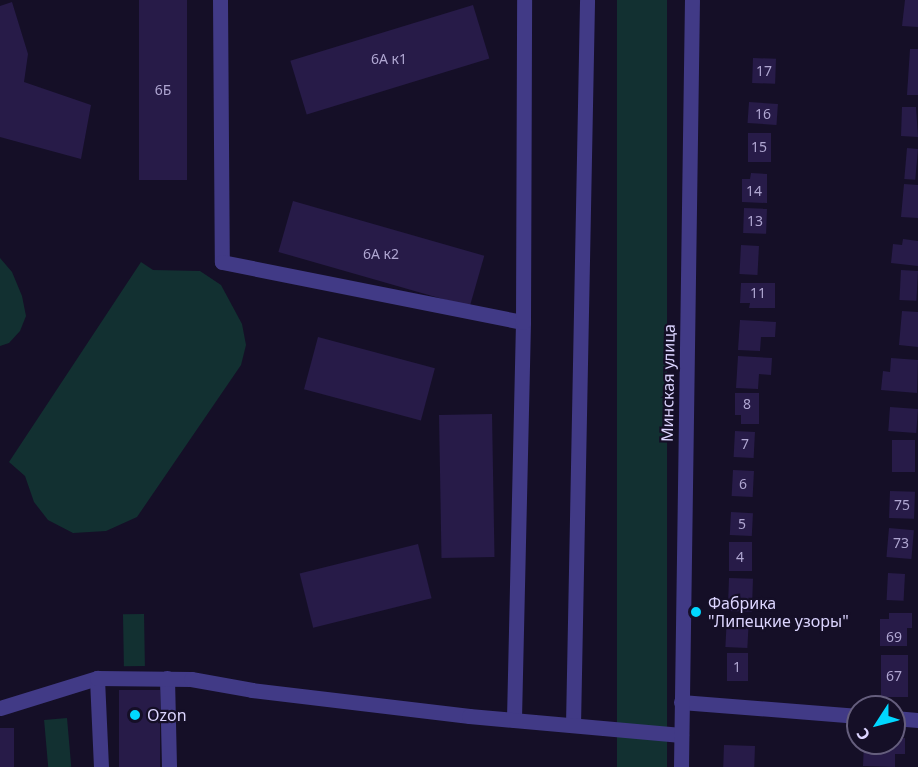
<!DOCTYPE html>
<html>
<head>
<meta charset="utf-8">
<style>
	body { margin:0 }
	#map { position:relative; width:918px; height:767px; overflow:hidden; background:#150f27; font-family:"Noto Sans",sans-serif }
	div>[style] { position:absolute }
	.green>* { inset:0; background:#123031; transform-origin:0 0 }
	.building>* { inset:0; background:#271b48; transform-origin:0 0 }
	.minor>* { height:15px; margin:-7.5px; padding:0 7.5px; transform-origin:7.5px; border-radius:7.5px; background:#413a86 }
	.dots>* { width:16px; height:16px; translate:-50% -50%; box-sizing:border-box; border:3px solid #150f27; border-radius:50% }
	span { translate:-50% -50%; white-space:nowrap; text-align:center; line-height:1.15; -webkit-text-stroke:4.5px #150f27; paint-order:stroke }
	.number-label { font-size:14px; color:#afa6d1 }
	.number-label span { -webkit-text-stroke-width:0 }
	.street-label { font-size:16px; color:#dcd5ff }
	.poi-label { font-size:16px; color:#dcd5ff }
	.left { translate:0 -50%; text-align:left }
	.north { position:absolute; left:846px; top:695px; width:60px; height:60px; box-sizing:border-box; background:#150f27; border:2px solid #655e7d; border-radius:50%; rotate:234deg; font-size:16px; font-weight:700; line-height:24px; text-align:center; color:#dcd5ff }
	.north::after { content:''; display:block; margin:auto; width:21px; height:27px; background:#01d7ff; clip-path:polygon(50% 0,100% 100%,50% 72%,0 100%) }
</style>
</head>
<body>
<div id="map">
	<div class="green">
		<i style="left:617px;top:0;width:50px;height:767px"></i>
		<i style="clip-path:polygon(0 258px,12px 272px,22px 296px,26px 316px,20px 331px,9px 343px,0 346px)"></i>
		<i style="clip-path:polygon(141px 262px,153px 270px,200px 271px,221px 285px,242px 324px,246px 345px,241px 365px,137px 517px,106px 531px,73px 533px,48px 520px,34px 502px,25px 476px,9px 462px)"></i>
		<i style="left:144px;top:614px;width:52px;height:21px;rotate:89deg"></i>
		<i style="left:67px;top:718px;width:49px;height:23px;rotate:85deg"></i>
	</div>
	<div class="building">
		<i style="left:139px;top:0;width:48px;height:180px"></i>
		<i style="clip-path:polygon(905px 0,918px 0,918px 27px,902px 26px)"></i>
		<i style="clip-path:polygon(12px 2px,28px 54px,24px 82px,91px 105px,81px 159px,0 137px,0 6px)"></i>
		<i style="left:473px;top:5px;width:56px;height:191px;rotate:73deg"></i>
		<i style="clip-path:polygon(910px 49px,918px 49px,918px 95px,907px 95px)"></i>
		<i style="left:753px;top:58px;width:23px;height:25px;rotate:2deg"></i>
		<i style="left:749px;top:102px;width:29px;height:21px;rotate:4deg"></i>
		<i style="clip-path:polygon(902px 107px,916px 107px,918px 137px,901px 136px)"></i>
		<i style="left:748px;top:133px;width:23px;height:29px"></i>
		<i style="left:907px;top:148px;width:11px;height:31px;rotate:5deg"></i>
		<i style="clip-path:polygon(751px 173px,767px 174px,767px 203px,742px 202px,742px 179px,750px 179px)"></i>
		<i style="clip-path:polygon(904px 184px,918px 185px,918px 218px,901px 217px)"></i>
		<i style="left:293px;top:201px;width:199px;height:53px;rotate:16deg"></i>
		<i style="left:744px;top:208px;width:23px;height:25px;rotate:2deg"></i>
		<i style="clip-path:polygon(903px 239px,918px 241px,918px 266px,891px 263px,893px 244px,902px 245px)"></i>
		<i style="left:741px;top:245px;width:18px;height:29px;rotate:3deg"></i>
		<i style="left:901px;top:270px;width:17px;height:30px;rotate:3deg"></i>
		<i style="clip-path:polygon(741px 283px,775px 283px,775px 308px,749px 308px,750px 303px,740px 303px)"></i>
		<i style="clip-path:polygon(902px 311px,918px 312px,918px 347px,899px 345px)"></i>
		<i style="clip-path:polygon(740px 320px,776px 322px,775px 337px,761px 337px,760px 351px,738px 350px)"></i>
		<i style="left:318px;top:337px;width:121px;height:54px;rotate:15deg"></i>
		<i style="clip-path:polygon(738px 356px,772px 358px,771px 375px,759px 374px,758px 389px,736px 388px)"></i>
		<i style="clip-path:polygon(891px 358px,918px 360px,917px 393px,881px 390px,883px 371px,890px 372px)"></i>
		<i style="clip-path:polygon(735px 393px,759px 393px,759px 424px,741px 424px,741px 415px,735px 415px)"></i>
		<i style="left:890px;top:407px;width:28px;height:24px;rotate:4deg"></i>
		<i style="left:492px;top:414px;width:143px;height:53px;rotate:89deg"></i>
		<i style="left:735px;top:431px;width:20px;height:26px;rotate:3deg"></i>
		<i style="left:892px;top:440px;width:23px;height:32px"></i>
		<i style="left:733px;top:470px;width:21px;height:26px;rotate:3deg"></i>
		<i style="left:890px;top:491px;width:25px;height:27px;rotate:2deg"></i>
		<i style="left:731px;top:512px;width:22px;height:23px;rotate:3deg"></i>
		<i style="left:889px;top:528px;width:25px;height:29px;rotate:5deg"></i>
		<i style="left:729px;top:542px;width:23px;height:29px"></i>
		<i style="left:418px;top:544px;width:56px;height:122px;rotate:76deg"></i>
		<i style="left:888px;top:573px;width:17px;height:27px;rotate:3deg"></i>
		<i style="left:729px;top:578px;width:24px;height:33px;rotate:2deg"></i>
		<i style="clip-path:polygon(889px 613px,912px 613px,912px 628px,907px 628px,907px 646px,880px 646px,880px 619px,889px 619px)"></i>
		<i style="left:727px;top:616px;width:22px;height:31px;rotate:3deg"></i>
		<i style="left:727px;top:653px;width:21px;height:28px"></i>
		<i style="left:881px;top:655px;width:27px;height:42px"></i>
		<i style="left:119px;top:690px;width:41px;height:77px"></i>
		<i style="left:0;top:728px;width:14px;height:39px"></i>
		<i style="clip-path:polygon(894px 738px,905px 738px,905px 754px,895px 754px,895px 767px,863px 766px,864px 743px,894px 743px)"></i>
		<i style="left:724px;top:745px;width:31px;height:22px;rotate:2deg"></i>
	</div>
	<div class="minor">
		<i style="left:220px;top:0;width:262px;rotate:89.6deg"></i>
		<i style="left:222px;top:262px;width:307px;rotate:11.3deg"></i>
		<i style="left:523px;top:322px;width:398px;rotate:91.3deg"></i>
		<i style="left:523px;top:322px;width:322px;rotate:-89.8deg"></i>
		<i style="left:167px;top:678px;width:89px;rotate:88.7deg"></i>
		<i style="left:681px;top:702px;width:178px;rotate:4.5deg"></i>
		<i style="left:0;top:708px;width:102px;rotate:-17.2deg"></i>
		<i style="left:894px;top:718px;width:24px;rotate:5deg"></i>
		<i style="left:573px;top:725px;width:725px;rotate:-88.89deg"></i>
		<i style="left:101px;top:767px;width:89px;rotate:-92.6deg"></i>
		<i style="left:97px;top:678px;width:94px;rotate:0.6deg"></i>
		<i style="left:191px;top:679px;width:62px;rotate:10.2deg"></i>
		<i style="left:252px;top:690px;width:219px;rotate:6.8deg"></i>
		<i style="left:469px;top:716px;width:213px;rotate:5.1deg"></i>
		<i style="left:681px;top:767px;width:767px;rotate:-89.18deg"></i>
	</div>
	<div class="dots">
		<i style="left:696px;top:612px;background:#01d7ff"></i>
		<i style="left:135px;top:715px;background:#01d7ff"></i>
	</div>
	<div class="number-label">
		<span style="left:389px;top:59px">6А к1</span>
		<span style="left:764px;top:71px">17</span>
		<span style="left:163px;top:90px">6Б</span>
		<span style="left:763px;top:114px">16</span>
		<span style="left:759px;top:147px">15</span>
		<span style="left:754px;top:191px">14</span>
		<span style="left:755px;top:221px">13</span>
		<span style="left:381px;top:254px">6А к2</span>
		<span style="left:758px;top:293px">11</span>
		<span style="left:747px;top:404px">8</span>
		<span style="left:745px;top:444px">7</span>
		<span style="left:743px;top:484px">6</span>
		<span style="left:902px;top:505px">75</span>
		<span style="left:742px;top:524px">5</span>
		<span style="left:901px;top:543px">73</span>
		<span style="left:740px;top:557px">4</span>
		<span style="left:894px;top:637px">69</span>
		<span style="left:737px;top:667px">1</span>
		<span style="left:894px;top:676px">67</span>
	</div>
	<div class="street-label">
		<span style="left:668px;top:383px;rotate:-89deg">Минская улица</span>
	</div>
	<div class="poi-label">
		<span class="left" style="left:708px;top:612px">Фабрика<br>"Липецкие узоры"</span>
		<span class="left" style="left:147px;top:715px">Ozon</span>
	</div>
	<div class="north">С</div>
</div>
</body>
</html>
